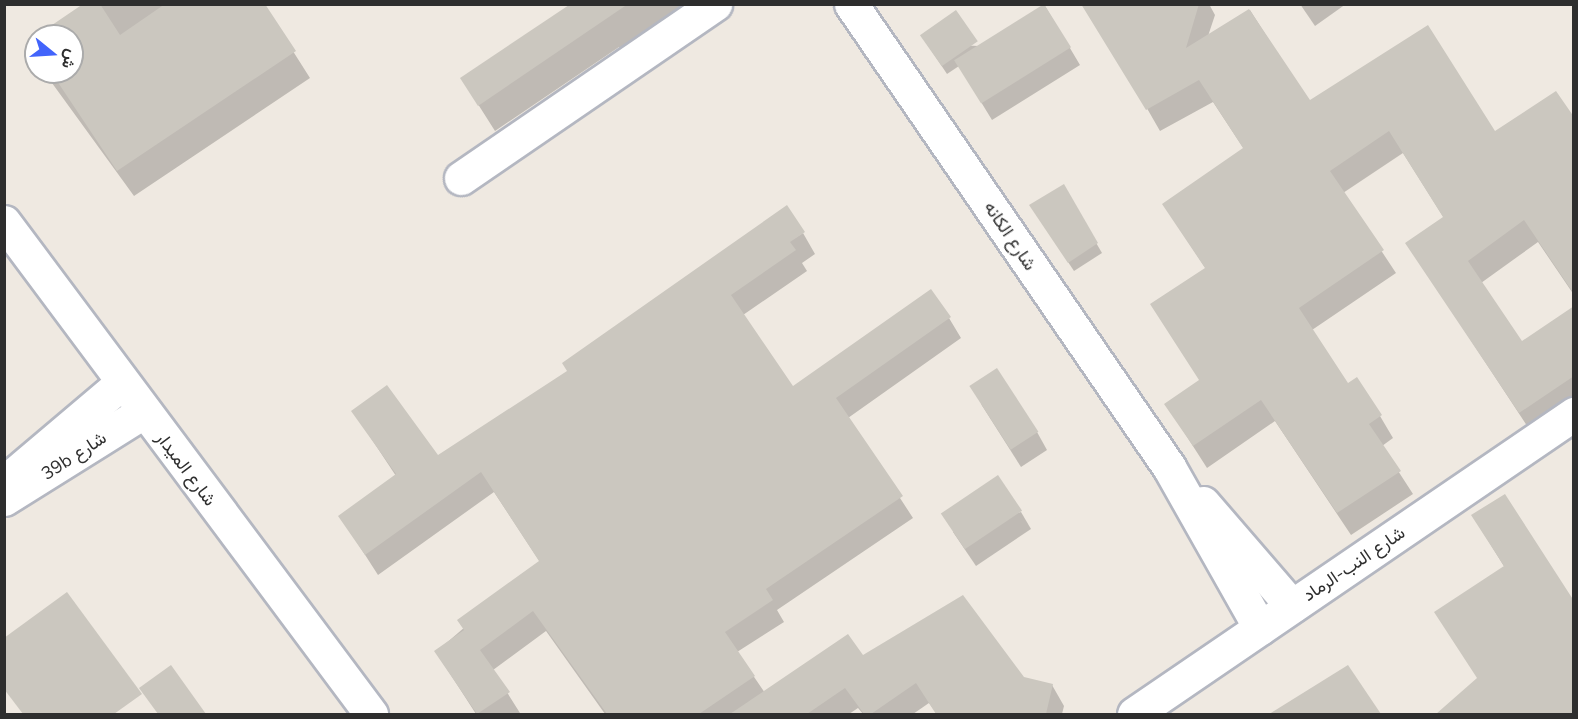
<!DOCTYPE html>
<html>
<head>
<meta charset="utf-8">
<style>
	body { margin:0 }
	#map { position:relative; width:1578px; height:719px; overflow:hidden; background:#efe9e1; font-family:"Nunito Sans",Vazirmatn,sans-serif }
	div>[style] { position:absolute }
	.shadow>* { inset:0; background:#0003 }
	.building>* { inset:0; background:#cbc7bf; transform-origin:0 0 }
	.roads { filter:drop-shadow(2px 0 #b4b7c1) drop-shadow(-2px 0 #b4b7c1) drop-shadow(0 2px #b4b7c1) drop-shadow(0 -2px #b4b7c1) }
	.minor>* { height:33px; margin:-16.5px; padding:0 16.5px; transform-origin:16.5px; border-radius:16.5px; background:#fff }
	span { translate:-50% -50%; white-space:nowrap; text-align:center; line-height:1.15; -webkit-text-stroke:6px #fff; paint-order:stroke }
	.street-label { font-size:18px; color:#2e2e2e }
	.frame { position:absolute; inset:0; border:6px solid #2e2e2e; pointer-events:none }
	.north { position:absolute; left:24px; top:24px; width:60px; height:60px; box-sizing:border-box; background:#fff; border:2px solid #ababab; border-radius:50%; rotate:108deg; font-size:16px; font-weight:700; line-height:24px; text-align:center; color:#2e2e2e }
	.north::after { content:''; display:block; margin:auto; width:21px; height:27px; background:#4264fb; clip-path:polygon(50% 0,100% 100%,50% 72%,0 100%) }
</style>
</head>
<body>
<div id="map">
	<div class="shadow">
		<i style="clip-path:polygon(85px 4px,263px 4px,310px 78px,134px 196px,44px 72px,72px 72px,72px 36px,38px 36px)"></i>
		<i style="clip-path:polygon(572px 4px,703px 4px,626px 56px,619px 47px,495px 131px,462px 79px)"></i>
		<i style="clip-path:polygon(1087px 4px,1209px 4px,1215px 15px,1208px 36px,1250px 10px,1309px 103px,1495px 133px,1574px 120px,1574px 295px,1538px 242px,1481px 283px,1521px 343px,1574px 308px,1574px 398px,1533px 435px,1407px 243px,1444px 218px,1403px 153px,1343px 193px,1396px 273px,1312px 330px,1348px 385px,1356px 379px,1380px 416px,1393px 438px,1382px 446px,1413px 494px,1351px 535px,1275px 421px,1207px 468px,1166px 404px,1202px 387px,1206px 269px,1164px 205px,1244px 149px,1213px 102px,1160px 131px)"></i>
		<i style="clip-path:polygon(1300px 4px,1346px 4px,1315px 26px)"></i>
		<i style="clip-path:polygon(1045px 6px,1080px 65px,992px 120px,959px 66px,947px 74px,927px 44px,979px 46px)"></i>
		<i style="clip-path:polygon(36px 37px,36px 59px,27px 43px)"></i>
		<i style="clip-path:polygon(1063px 186px,1102px 253px,1074px 271px,1036px 214px)"></i>
		<i style="clip-path:polygon(803px 233px,815px 254px,802px 263px,807px 271px,743px 315px,793px 388px,949px 318px,961px 338px,848px 418px,913px 518px,777px 610px,784px 622px,737px 652px,765px 693px,863px 657px,1052px 685px,1064px 706px,1062px 714px,937px 714px,929px 703px,913px 714px,863px 714px,858px 708px,849px 714px,605px 714px,546px 631px,493px 670px,520px 713px,476px 714px,436px 652px,540px 562px,494px 492px,378px 575px,340px 516px,396px 476px,353px 411px,437px 457px)"></i>
		<i style="clip-path:polygon(981px 404px,1037px 432px,1047px 450px,1021px 467px)"></i>
		<i style="clip-path:polygon(1021px 512px,1031px 529px,976px 566px,953px 532px)"></i>
		<i style="clip-path:polygon(1473px 516px,1574px 604px,1574px 714px,1439px 714px,1478px 679px,1505px 568px)"></i>
		<i style="clip-path:polygon(1347px 667px,1379px 714px,1292px 714px,1287px 705px)"></i>
	</div>
	<div class="building">
		<i style="clip-path:polygon(83px 4px,100px 4px,120px 35px,165px 4px,265px 4px,296px 51px,117px 171px,51px 72px,72px 72px,72px 36px,36px 36px,36px 49px,30px 40px)"></i>
		<i style="clip-path:polygon(628px 4px,478px 106px,460px 78px,569px 5px)"></i>
		<i style="left:1044px;top:4px;width:51px;height:106px;rotate:58deg"></i>
		<i style="clip-path:polygon(1081px 4px,1199px 4px,1186px 48px,1249px 9px,1310px 100px,1428px 25px,1495px 131px,1556px 91px,1574px 117px,1574px 294px,1524px 220px,1468px 261px,1522px 341px,1574px 306px,1574px 376px,1519px 413px,1405px 243px,1443px 217px,1389px 131px,1330px 171px,1384px 250px,1299px 308px,1348px 383px,1357px 377px,1382px 415px,1369px 424px,1401px 471px,1337px 513px,1261px 400px,1193px 446px,1164px 404px,1199px 380px,1150px 304px,1205px 268px,1162px 204px,1243px 148px,1199px 80px,1146px 110px)"></i>
		<i style="left:956px;top:10px;width:38px;height:44px;rotate:55deg"></i>
		<i style="clip-path:polygon(1064px 184px,1098px 243px,1068px 263px,1029px 205px)"></i>
		<i style="clip-path:polygon(787px 205px,805px 232px,790px 242px,796px 250px,731px 295px,793px 386px,931px 289px,951px 317px,836px 398px,903px 496px,766px 589px,773px 600px,725px 632px,755px 676px,699px 714px,607px 714px,533px 611px,480px 650px,510px 692px,477px 714px,434px 651px,464px 630px,457px 620px,539px 561px,481px 472px,365px 555px,338px 516px,396px 474px,351px 411px,387px 385px,438px 455px,567px 371px,562px 363px)"></i>
		<i style="left:997px;top:368px;width:76px;height:33px;rotate:57deg"></i>
		<i style="left:998px;top:475px;width:43px;height:69px;rotate:56deg"></i>
		<i style="clip-path:polygon(1505px 494px,1574px 601px,1574px 714px,1436px 714px,1477px 678px,1434px 612px,1504px 566px,1471px 515px)"></i>
		<i style="clip-path:polygon(67px 592px,142px 694px,114px 714px,23px 714px,4px 689px,4px 638px)"></i>
		<i style="clip-path:polygon(963px 595px,1024px 677px,1053px 684px,1046px 714px,936px 714px,916px 683px,871px 714px,864px 714px,845px 688px,807px 714px,730px 714px,848px 634px,863px 655px)"></i>
		<i style="clip-path:polygon(171px 665px,206px 714px,158px 714px,139px 688px)"></i>
		<i style="clip-path:polygon(1348px 665px,1381px 714px,1269px 714px)"></i>
	</div>
	<div class="roads">
		<div class="minor">
			<i style="left:851px;top:4px;width:562px;rotate:55.52deg"></i>
			<i style="left:1169px;top:467px;width:185px;rotate:60.5deg"></i>
			<i style="left:461px;top:178px;width:308px;rotate:-34.4deg"></i>
			<i style="left:4px;top:222px;width:614px;rotate:53.28deg"></i>
			<i style="left:13px;top:475px;width:143px;rotate:-40.2deg"></i>
			<i style="left:4px;top:499px;width:164px;rotate:-32deg"></i>
			<i style="left:1203px;top:503px;width:136px;rotate:49.2deg"></i>
			<i style="left:1134px;top:714px;width:533px;rotate:-34.29deg"></i>
		</div>
	</div>
	<div class="street-label">
		<span style="left:1010px;top:236px;rotate:56deg">شارع الكانه</span>
		<span style="left:74px;top:456px;rotate:-33deg">39b شارع</span>
		<span style="left:186px;top:469px;rotate:53deg">شارع الميدار</span>
		<span style="left:1354px;top:564px;rotate:-34deg">شارع النب-الرماد</span>
	</div>
	<div class="frame"></div>
	<div class="north">ش</div>
</div>
</body>
</html>
